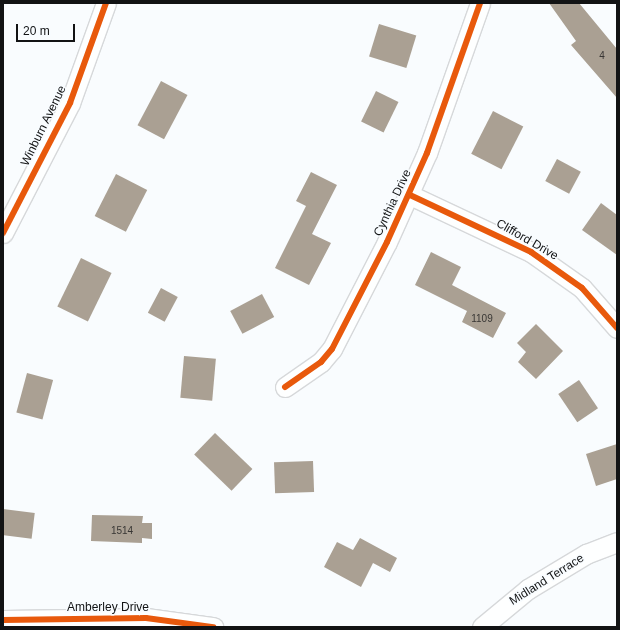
<!DOCTYPE html>
<html>
<head>
<meta charset="utf-8">
<style>
	body { margin:0 }
	#map { position:relative; width:620px; height:630px; overflow:hidden; background:#f9fcfe; font-family:Helvetica,sans-serif }
	div>[style] { position:absolute }
	.building>* { inset:0; background:#aaa093; transform-origin:0 0 }
	.roads { filter:drop-shadow(1px 0 #d6d8da) drop-shadow(-1px 0 #d6d8da) drop-shadow(0 1px #d6d8da) drop-shadow(0 -1px #d6d8da) }
	.minor>* { height:19px; margin:-9.5px; padding:0 9.5px; transform-origin:9.5px; border-radius:9.5px; background:#feffff }
	.cycleway>* { height:6px; margin:-3px; padding:0 3px; transform-origin:3px; border-radius:3px; background:#e8590c }
	span { translate:-50% -50%; white-space:nowrap; text-align:center; line-height:1.15; -webkit-text-stroke:3px #f8fcff; paint-order:stroke }
	.number-label { font-size:10px; color:#383634 }
	.number-label span { -webkit-text-stroke-width:0 }
	.street-label { font-size:12px; color:#121314 }
	.frame { position:absolute; inset:0; border:4px solid #121314; pointer-events:none }
	.scale { position:absolute; left:16px; top:24px; width:59px; height:18px; box-sizing:border-box; border:2px solid #121314; border-top:0; padding-left:5px; font-size:12px; line-height:14px; white-space:nowrap; color:#121314; -webkit-text-stroke:3px #f8fcff; paint-order:stroke }
</style>
</head>
<body>
<div id="map">
	<div class="building">
		<i style="clip-path:polygon(549px 3px,579px 3px,617px 49px,617px 98px,571px 45px,576px 41px)"></i>
		<i style="left:379px;top:24px;width:39px;height:34px;rotate:17deg"></i>
		<i style="left:161px;top:81px;width:30px;height:50px;rotate:28deg"></i>
		<i style="left:376px;top:91px;width:25px;height:34px;rotate:26deg"></i>
		<i style="left:493px;top:111px;width:34px;height:48px;rotate:27deg"></i>
		<i style="left:557px;top:159px;width:27px;height:25px;rotate:28deg"></i>
		<i style="clip-path:polygon(311px 172px,337px 185px,312px 234px,331px 243px,309px 285px,275px 268px,306px 206px,296px 201px)"></i>
		<i style="left:116px;top:174px;width:35px;height:47px;rotate:27deg"></i>
		<i style="clip-path:polygon(601px 203px,617px 215px,617px 255px,582px 230px)"></i>
		<i style="clip-path:polygon(431px 252px,461px 267px,452px 285px,506px 313px,493px 338px,462px 322px,467px 311px,415px 285px)"></i>
		<i style="left:81px;top:258px;width:34px;height:54px;rotate:26deg"></i>
		<i style="left:161px;top:288px;width:19px;height:28px;rotate:28deg"></i>
		<i style="left:262px;top:294px;width:26px;height:36px;rotate:62deg"></i>
		<i style="clip-path:polygon(536px 324px,563px 351px,536px 379px,518px 362px,526px 352px,517px 343px)"></i>
		<i style="left:184px;top:356px;width:32px;height:42px;rotate:5deg"></i>
		<i style="left:27px;top:373px;width:27px;height:41px;rotate:15deg"></i>
		<i style="left:579px;top:380px;width:34px;height:25px;rotate:56deg"></i>
		<i style="left:215px;top:433px;width:52px;height:30px;rotate:44deg"></i>
		<i style="clip-path:polygon(617px 444px,617px 479px,596px 486px,586px 454px)"></i>
		<i style="left:313px;top:461px;width:31px;height:39px;rotate:88deg"></i>
		<i style="left:3px;top:509px;width:32px;height:26px;rotate:7deg"></i>
		<i style="clip-path:polygon(92px 515px,143px 516px,142px 523px,152px 523px,152px 539px,142px 538px,142px 543px,91px 541px)"></i>
		<i style="clip-path:polygon(360px 538px,397px 558px,390px 572px,373px 563px,361px 587px,324px 567px,337px 542px,353px 550px)"></i>
	</div>
	<div class="roads">
		<div class="minor">
			<i style="left:410px;top:195px;width:134px;rotate:25.2deg"></i>
			<i style="left:531px;top:252px;width:62px;rotate:35.2deg"></i>
			<i style="left:582px;top:288px;width:53px;rotate:48.8deg"></i>
			<i style="left:3px;top:233px;width:146px;rotate:-62.7deg"></i>
			<i style="left:70px;top:103px;width:106px;rotate:-70.2deg"></i>
			<i style="left:285px;top:387px;width:44px;rotate:-34.8deg"></i>
			<i style="left:321px;top:362px;width:17px;rotate:-50deg"></i>
			<i style="left:332px;top:349px;width:120px;rotate:-62.8deg"></i>
			<i style="left:387px;top:242px;width:98px;rotate:-65.8deg"></i>
			<i style="left:427px;top:153px;width:159px;rotate:-70.5deg"></i>
			<i style="left:3px;top:620px;width:143px;rotate:-0.8deg"></i>
			<i style="left:146px;top:618px;width:68px;rotate:7.7deg"></i>
			<i style="left:482px;top:627px;width:60px;rotate:-39.6deg"></i>
			<i style="left:528px;top:589px;width:68px;rotate:-31.1deg"></i>
			<i style="left:586px;top:554px;width:33px;rotate:-21deg"></i>
		</div>
	</div>
	<div class="cycleway">
		<i style="left:410px;top:195px;width:134px;rotate:25.2deg"></i>
		<i style="left:531px;top:252px;width:62px;rotate:35.2deg"></i>
		<i style="left:582px;top:288px;width:53px;rotate:48.8deg"></i>
		<i style="left:3px;top:233px;width:146px;rotate:-62.7deg"></i>
		<i style="left:70px;top:103px;width:106px;rotate:-70.2deg"></i>
		<i style="left:285px;top:387px;width:44px;rotate:-34.8deg"></i>
		<i style="left:321px;top:362px;width:17px;rotate:-50deg"></i>
		<i style="left:332px;top:349px;width:120px;rotate:-62.8deg"></i>
		<i style="left:387px;top:242px;width:98px;rotate:-65.8deg"></i>
		<i style="left:427px;top:153px;width:159px;rotate:-70.5deg"></i>
		<i style="left:3px;top:620px;width:143px;rotate:-0.8deg"></i>
		<i style="left:146px;top:618px;width:68px;rotate:7.7deg"></i>
	</div>
	<div class="number-label">
		<span style="left:602px;top:56px">4</span>
		<span style="left:482px;top:319px">1109</span>
		<span style="left:122px;top:531px">1514</span>
	</div>
	<div class="street-label">
		<span style="left:44px;top:126px;rotate:-64deg">Winburn Avenue</span>
		<span style="left:393px;top:203px;rotate:-65deg">Cynthia Drive</span>
		<span style="left:527px;top:240px;rotate:30deg">Clifford Drive</span>
		<span style="left:547px;top:580px;rotate:-32deg">Midland Terrace</span>
		<span style="left:108px;top:608px">Amberley Drive</span>
	</div>
	<div class="frame"></div>
	<div class="scale">20 m</div>
</div>
</body>
</html>
